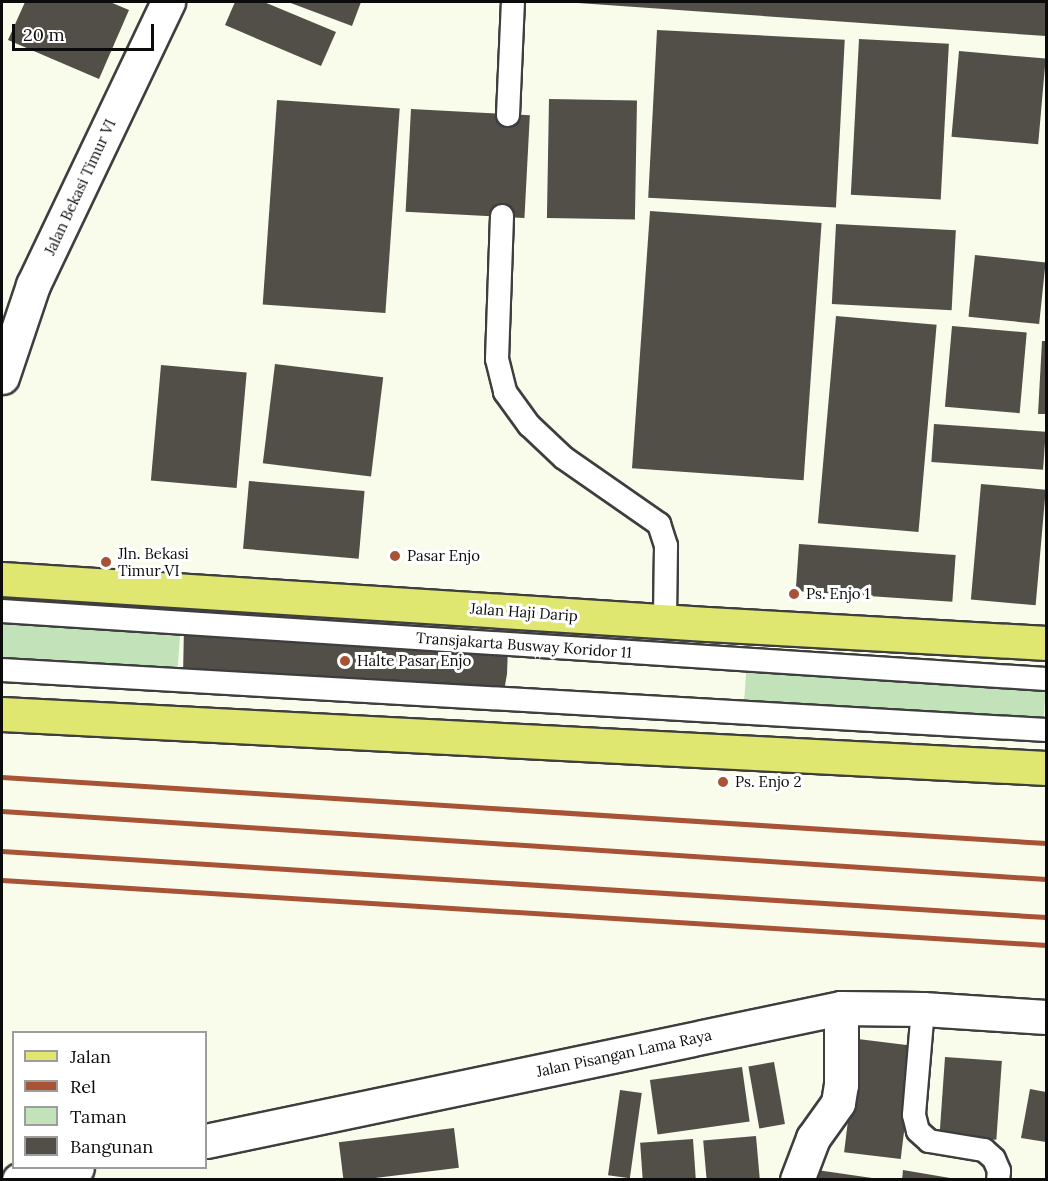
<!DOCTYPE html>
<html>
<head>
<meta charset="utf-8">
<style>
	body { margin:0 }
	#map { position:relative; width:1048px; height:1181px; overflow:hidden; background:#fafceb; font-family:Lora,serif }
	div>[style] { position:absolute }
	.green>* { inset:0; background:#c2e2b9; transform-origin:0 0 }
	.building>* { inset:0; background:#524f48; transform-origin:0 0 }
	.roads { filter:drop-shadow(2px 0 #3e3e3e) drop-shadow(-2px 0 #3e3e3e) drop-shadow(0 2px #3e3e3e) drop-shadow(0 -2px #3e3e3e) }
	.service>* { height:22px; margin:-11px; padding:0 11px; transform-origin:11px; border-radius:11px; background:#fff }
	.minor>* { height:33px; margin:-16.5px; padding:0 16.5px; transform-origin:16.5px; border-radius:16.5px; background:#fff }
	.tertiary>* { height:33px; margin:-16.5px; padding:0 16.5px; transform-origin:16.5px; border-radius:16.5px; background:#fff }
	.primary>* { height:33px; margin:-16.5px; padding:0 16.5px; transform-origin:16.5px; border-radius:16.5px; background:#dfe770 }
	.rail>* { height:4.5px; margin:-2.25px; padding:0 2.25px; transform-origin:2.25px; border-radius:2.25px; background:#a85335 }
	.dots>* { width:16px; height:16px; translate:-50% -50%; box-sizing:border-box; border:3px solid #fff; border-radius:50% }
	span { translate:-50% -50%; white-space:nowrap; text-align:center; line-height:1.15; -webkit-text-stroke:6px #fff; paint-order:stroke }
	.street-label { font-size:15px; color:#0b0b0b }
	.poi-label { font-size:15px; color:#0b0b0b }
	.left { translate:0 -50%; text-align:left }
	.frame { position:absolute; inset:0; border:3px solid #0b0b0b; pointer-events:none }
	.legend { position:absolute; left:12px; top:1031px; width:195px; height:138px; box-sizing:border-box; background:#fff; border:2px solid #9d9d9d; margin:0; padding:8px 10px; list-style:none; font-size:18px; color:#0b0b0b }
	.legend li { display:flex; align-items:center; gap:12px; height:30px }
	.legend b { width:30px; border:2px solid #9d9d9d }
	.scale { position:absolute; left:12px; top:24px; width:142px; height:27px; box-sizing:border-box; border:3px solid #0b0b0b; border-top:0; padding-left:8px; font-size:18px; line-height:21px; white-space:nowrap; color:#0b0b0b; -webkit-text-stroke:4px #fff; paint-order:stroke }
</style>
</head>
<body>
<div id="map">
	<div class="green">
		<i style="left:2px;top:615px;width:179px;height:52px;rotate:4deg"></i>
		<i style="left:747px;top:660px;width:300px;height:54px;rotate:4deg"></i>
	</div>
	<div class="building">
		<i style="clip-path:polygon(25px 2px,110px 2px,129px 10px,99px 79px,8px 40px)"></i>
		<i style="clip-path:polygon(235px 2px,264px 2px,336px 32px,321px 66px,225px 25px)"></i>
		<i style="clip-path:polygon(288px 2px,361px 2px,352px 26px)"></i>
		<i style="clip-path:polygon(579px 2px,1046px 2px,1046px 36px,578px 3px)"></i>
		<i style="left:657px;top:30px;width:188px;height:168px;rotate:3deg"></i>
		<i style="left:859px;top:39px;width:90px;height:156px;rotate:3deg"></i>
		<i style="left:959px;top:51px;width:87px;height:86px;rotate:5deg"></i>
		<i style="left:549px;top:99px;width:88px;height:119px;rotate:1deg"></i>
		<i style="left:277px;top:100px;width:123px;height:205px;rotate:4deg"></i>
		<i style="left:411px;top:109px;width:119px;height:103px;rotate:3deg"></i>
		<i style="left:650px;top:211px;width:172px;height:258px;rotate:4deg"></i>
		<i style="left:836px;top:224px;width:120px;height:80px;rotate:3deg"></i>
		<i style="left:975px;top:255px;width:71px;height:62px;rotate:6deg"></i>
		<i style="left:836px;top:316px;width:101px;height:208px;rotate:5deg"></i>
		<i style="left:952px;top:326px;width:75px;height:81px;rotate:5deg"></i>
		<i style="clip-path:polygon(1042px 341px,1046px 341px,1046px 414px,1038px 414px)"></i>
		<i style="left:275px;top:364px;width:109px;height:100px;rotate:7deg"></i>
		<i style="left:161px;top:365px;width:86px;height:116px;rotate:5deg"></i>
		<i style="left:934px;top:424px;width:112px;height:38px;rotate:4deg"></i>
		<i style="left:249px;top:481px;width:116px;height:68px;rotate:5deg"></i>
		<i style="left:981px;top:484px;width:65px;height:116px;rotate:5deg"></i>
		<i style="left:799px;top:544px;width:157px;height:47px;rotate:4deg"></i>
		<i style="clip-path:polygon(184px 625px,508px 647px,507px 674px,503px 697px,183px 677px)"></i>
		<i style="left:858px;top:1039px;width:57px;height:114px;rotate:7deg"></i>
		<i style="left:945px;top:1057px;width:57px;height:79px;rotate:4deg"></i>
		<i style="left:774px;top:1062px;width:63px;height:26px;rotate:80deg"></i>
		<i style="left:742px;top:1067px;width:55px;height:93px;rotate:82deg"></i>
		<i style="clip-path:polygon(1030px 1089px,1046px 1092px,1046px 1142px,1021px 1138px)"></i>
		<i style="left:620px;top:1090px;width:22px;height:86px;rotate:8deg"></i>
		<i style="left:454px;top:1128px;width:40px;height:116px;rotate:83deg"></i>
		<i style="left:756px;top:1136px;width:44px;height:53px;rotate:85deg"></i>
		<i style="left:693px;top:1139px;width:41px;height:53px;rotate:86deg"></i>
		<i style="clip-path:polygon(810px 1169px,872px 1178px,872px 1180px,809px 1180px)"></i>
		<i style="clip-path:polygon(903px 1170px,950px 1178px,950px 1180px,902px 1180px)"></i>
	</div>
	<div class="roads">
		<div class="service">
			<i style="left:508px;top:115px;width:113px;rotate:-87.5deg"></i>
			<i style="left:502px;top:216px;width:143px;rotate:92deg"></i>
			<i style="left:497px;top:359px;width:34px;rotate:76deg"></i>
			<i style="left:505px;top:392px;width:41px;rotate:54deg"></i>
			<i style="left:529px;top:425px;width:48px;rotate:43.3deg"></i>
			<i style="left:564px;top:458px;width:116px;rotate:34.8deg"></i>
			<i style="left:659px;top:524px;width:23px;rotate:72deg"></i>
			<i style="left:666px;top:546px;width:75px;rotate:90.8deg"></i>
			<i style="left:2px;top:611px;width:1046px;rotate:3.73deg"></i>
			<i style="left:2px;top:670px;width:1046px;rotate:3.29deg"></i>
			<i style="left:923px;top:1009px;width:106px;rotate:94.9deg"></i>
			<i style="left:914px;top:1115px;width:16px;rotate:76deg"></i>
			<i style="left:918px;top:1131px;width:15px;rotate:42deg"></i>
			<i style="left:929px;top:1141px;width:56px;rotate:9.3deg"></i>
			<i style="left:984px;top:1150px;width:13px;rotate:42deg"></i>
			<i style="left:994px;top:1159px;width:13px;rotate:67deg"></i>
			<i style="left:999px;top:1171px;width:9px;rotate:96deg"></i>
		</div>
		<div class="minor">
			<i style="left:797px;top:1180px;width:45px;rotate:-69.1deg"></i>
			<i style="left:813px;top:1138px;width:43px;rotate:-54.5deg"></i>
			<i style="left:838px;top:1103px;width:18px;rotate:-81deg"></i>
			<i style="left:841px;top:1085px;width:77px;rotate:-90deg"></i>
		</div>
		<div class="tertiary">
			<i style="left:2px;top:377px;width:97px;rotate:-71.4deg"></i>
			<i style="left:33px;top:285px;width:314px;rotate:-64.5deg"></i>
			<i style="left:206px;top:1141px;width:649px;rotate:-11.83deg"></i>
			<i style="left:841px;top:1008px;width:82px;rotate:0.7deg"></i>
			<i style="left:923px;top:1009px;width:123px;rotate:3.7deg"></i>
			<i style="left:19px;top:1180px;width:59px;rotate:-11.7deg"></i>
		</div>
		<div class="primary">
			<i style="left:2px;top:579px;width:706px;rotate:3.65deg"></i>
			<i style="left:707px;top:624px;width:340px;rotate:3.2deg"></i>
			<i style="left:2px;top:714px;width:1045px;rotate:2.96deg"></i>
		</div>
	</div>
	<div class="rail">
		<i style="left:2px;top:777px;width:1046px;rotate:3.62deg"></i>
		<i style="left:2px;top:811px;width:1046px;rotate:3.73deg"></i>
		<i style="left:2px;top:851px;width:1046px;rotate:3.62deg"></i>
		<i style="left:2px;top:880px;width:1046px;rotate:3.56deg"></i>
	</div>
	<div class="dots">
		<i style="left:395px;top:556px;background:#a85335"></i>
		<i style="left:106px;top:562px;background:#a85335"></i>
		<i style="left:794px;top:594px;background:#a85335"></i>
		<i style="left:345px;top:661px;background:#a85335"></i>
		<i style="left:723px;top:782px;background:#a85335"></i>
	</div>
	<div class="street-label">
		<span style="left:80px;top:187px;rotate:-65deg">Jalan Bekasi Timur VI</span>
		<span style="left:524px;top:612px;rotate:4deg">Jalan Haji Darip</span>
		<span style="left:524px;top:645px;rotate:4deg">Transjakarta Busway Koridor 11</span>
		<span style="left:624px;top:1053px;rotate:-12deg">Jalan Pisangan Lama Raya</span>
	</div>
	<div class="poi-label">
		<span class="left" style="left:118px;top:562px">Jln. Bekasi<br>Timur VI</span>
		<span class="left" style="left:407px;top:556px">Pasar Enjo</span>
		<span class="left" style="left:806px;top:594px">Ps. Enjo 1</span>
		<span class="left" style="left:357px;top:661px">Halte Pasar Enjo</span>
		<span class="left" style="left:735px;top:782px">Ps. Enjo 2</span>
	</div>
	<div class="frame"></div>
	<ul class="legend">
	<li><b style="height:8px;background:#dfe770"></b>Jalan</li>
	<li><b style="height:8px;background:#a85335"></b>Rel</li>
	<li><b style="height:16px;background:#c2e2b9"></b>Taman</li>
	<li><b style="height:16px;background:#524f48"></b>Bangunan</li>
	</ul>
	<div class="scale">20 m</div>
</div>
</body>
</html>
